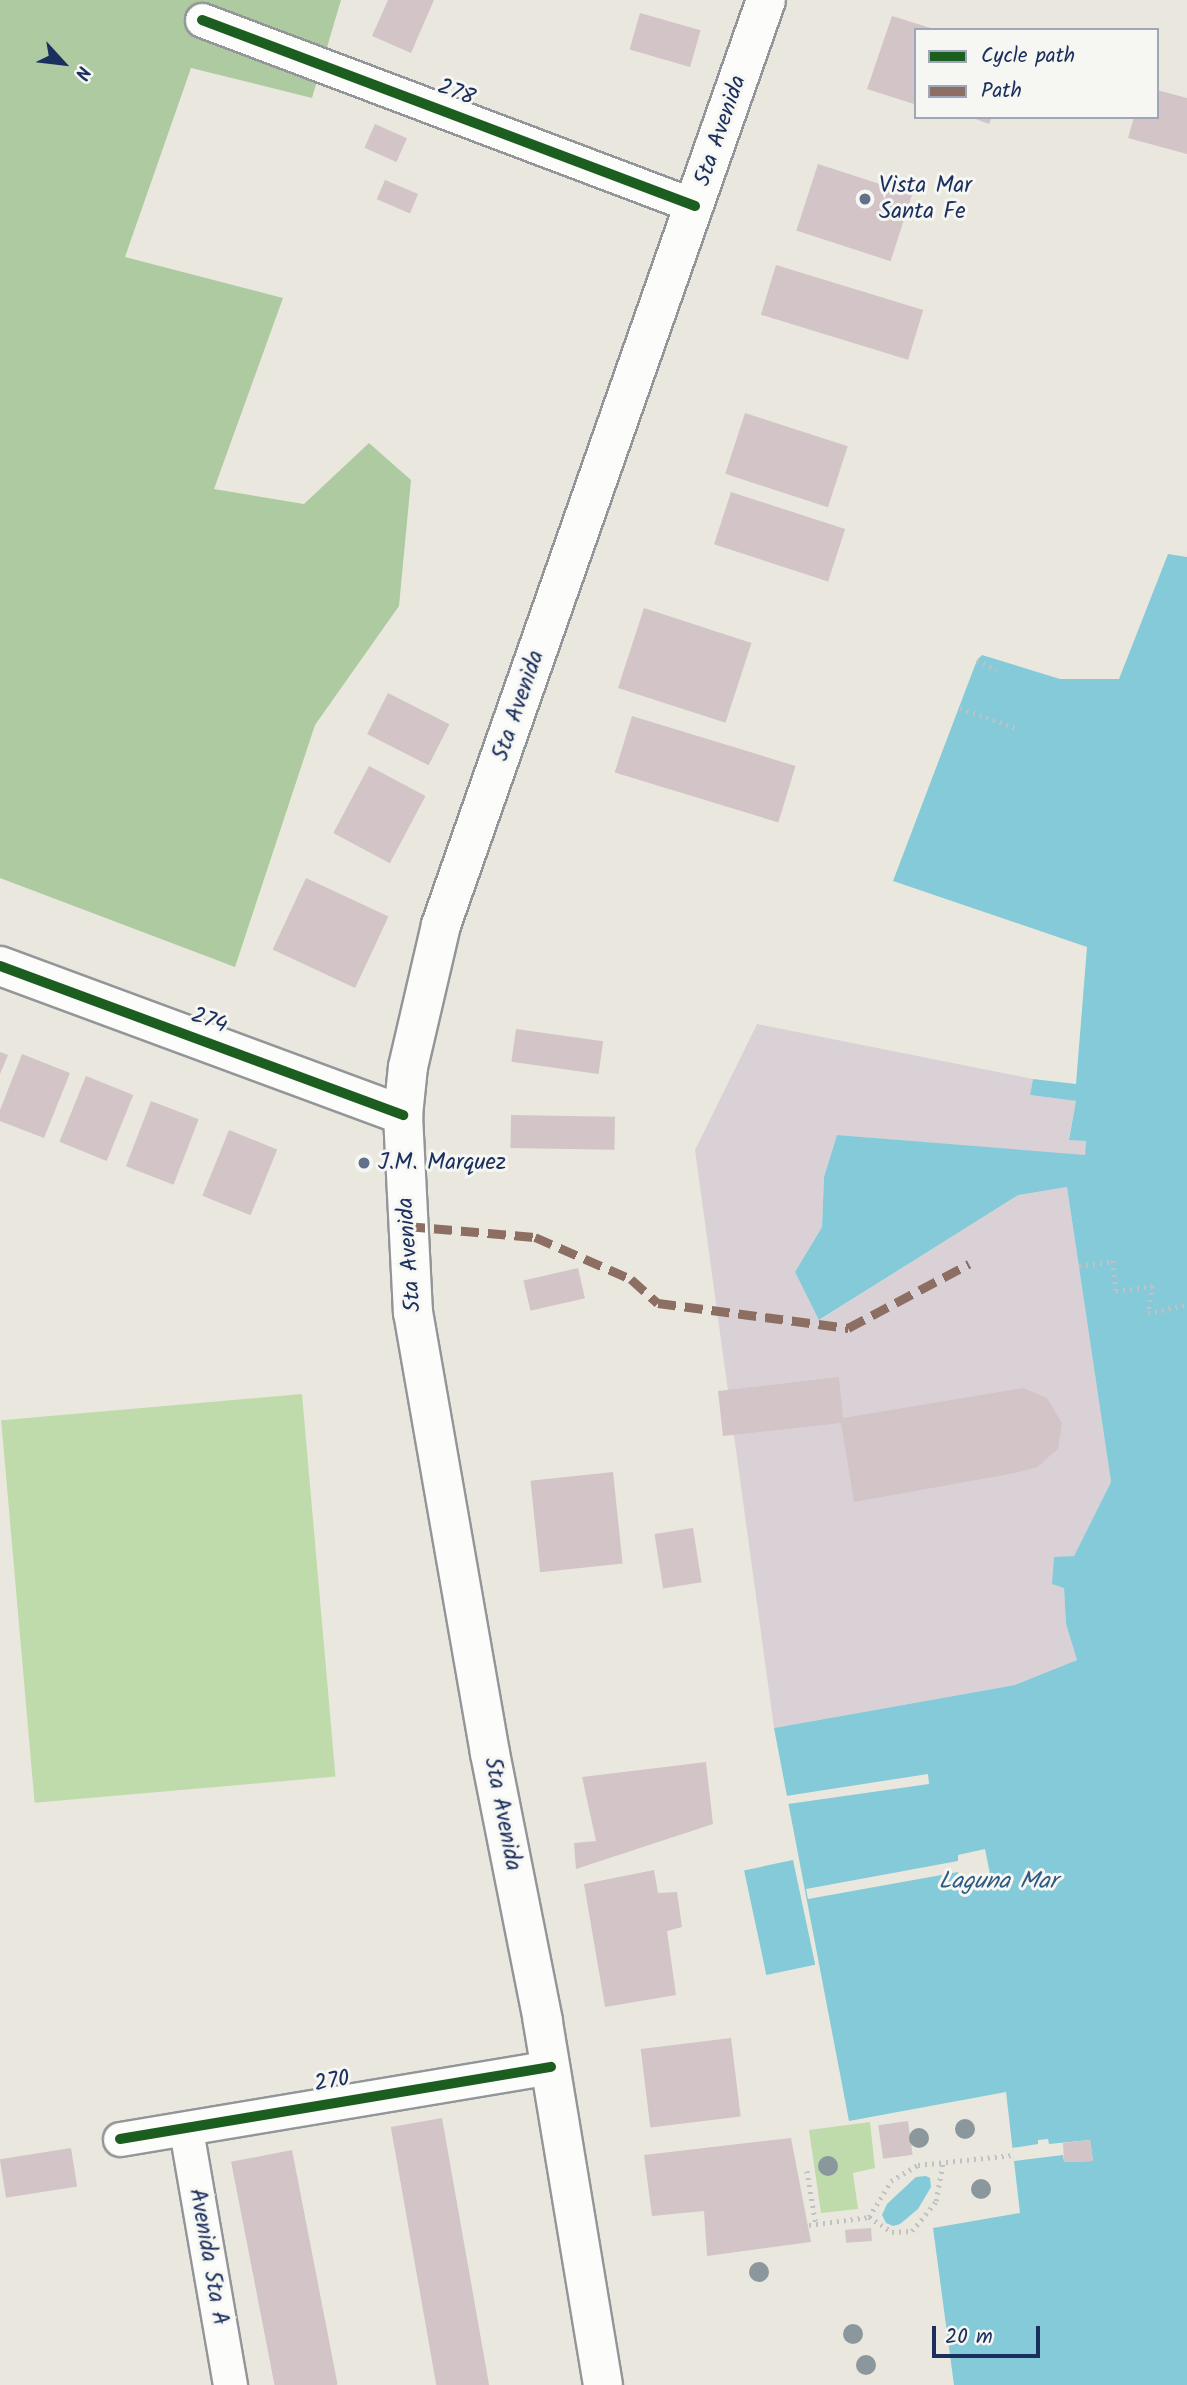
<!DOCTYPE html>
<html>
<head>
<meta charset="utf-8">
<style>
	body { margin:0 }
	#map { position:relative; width:1187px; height:2385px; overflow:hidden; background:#eae8de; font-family:Kalam,sans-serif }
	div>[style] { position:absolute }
	.industrial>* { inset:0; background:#dad1d7 }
	.green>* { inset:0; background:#bfdbab; transform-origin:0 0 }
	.forest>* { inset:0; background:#aecaa1 }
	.water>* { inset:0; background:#84cad9; transform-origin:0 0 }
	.pier>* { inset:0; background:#eae8de }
	.building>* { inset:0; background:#d2c4c7; transform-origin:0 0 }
	.path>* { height:4.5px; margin-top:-2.25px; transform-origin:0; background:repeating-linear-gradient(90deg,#c0c1c4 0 2px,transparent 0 7px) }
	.roads { filter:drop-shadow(2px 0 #939698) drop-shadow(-2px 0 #939698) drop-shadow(0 2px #939698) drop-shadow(0 -2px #939698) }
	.street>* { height:33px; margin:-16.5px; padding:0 16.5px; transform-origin:16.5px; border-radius:16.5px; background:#fcfcfa }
	.secondary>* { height:38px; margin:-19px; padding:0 19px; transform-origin:19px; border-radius:19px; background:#fcfcfa }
	.highway>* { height:38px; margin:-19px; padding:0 19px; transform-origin:19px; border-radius:19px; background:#fcfcfa }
	.quiet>* { height:9px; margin-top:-4.5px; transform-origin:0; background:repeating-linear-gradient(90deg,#8d6e63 0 18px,transparent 0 27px) }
	.cycleway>* { height:10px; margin:-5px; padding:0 5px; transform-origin:5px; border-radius:5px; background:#1b5e20 }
	.trees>* { width:20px; height:20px; margin:-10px; border-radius:50%; background:#8a989d }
	.dots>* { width:19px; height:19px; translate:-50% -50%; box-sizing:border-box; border:4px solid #f6f6f2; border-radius:50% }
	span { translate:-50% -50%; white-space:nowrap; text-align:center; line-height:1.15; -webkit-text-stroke:6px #f6f6f2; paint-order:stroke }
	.street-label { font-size:23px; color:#1b2f5e }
	.poi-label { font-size:23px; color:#1b2f5e }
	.left { translate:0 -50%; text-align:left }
	.water-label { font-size:24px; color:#2e5a82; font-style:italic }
	.legend { position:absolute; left:914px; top:28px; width:245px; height:91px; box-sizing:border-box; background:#f6f6f2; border:2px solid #9ea6b7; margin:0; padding:9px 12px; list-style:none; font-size:21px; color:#1b2f5e }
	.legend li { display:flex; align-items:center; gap:14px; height:35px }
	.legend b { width:35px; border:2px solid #9ea6b7 }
	.north { position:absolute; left:28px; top:28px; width:70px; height:70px; -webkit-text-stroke:5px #f6f6f2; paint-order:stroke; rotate:117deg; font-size:19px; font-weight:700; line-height:28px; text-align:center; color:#1b2f5e }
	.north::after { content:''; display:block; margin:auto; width:24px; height:32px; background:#1b2f5e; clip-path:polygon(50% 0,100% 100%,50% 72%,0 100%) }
	.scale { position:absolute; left:932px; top:2326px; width:108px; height:32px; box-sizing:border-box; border:4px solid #1b2f5e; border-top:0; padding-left:9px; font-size:21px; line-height:24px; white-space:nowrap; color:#1b2f5e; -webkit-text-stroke:5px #f6f6f2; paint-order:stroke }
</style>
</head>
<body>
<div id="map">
	<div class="industrial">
		<i style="clip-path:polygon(757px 1024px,1033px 1079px,1030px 1095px,1076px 1101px,1069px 1139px,1086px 1141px,1085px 1156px,837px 1135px,824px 1177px,822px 1227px,795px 1272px,820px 1320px,1018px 1194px,1067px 1187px,1111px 1482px,1074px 1556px,1054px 1558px,1064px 1588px,1066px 1624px,1077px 1660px,1015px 1685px,774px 1728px,695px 1150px)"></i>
	</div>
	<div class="green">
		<i style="left:302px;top:1394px;width:384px;height:302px;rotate:85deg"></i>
		<i style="clip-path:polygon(870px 2122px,875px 2168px,853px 2173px,858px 2209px,821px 2213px,809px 2130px)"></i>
	</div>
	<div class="forest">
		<i style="clip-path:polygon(0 0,341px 0,312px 98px,191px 68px,125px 257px,283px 298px,214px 489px,304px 504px,369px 443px,411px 480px,399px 606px,315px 725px,235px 967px,0 878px)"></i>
	</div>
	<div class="water">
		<i style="clip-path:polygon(1168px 554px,1187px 557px,1187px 2385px,954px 2385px,933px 2228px,1020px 2213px,1006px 2092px,849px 2121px,774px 1728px,1015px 1685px,1077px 1660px,1066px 1624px,1064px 1588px,1052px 1584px,1054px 1557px,1074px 1556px,1111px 1482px,1067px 1187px,1018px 1195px,819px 1320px,795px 1272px,822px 1227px,824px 1177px,837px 1135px,1085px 1155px,1086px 1141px,1069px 1140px,1076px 1101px,1030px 1095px,1033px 1079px,1076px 1084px,1087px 947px,893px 881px,977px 660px,982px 655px,1060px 679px,1119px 679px)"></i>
		<i style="left:793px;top:1860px;width:107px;height:50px;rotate:78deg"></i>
		<i style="clip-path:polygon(926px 2176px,930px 2178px,931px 2187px,918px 2209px,900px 2224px,893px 2226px,886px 2223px,882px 2215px,887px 2204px,916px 2177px)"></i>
	</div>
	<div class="pier">
		<i style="clip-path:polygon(928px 1774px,929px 1784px,788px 1804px,786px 1796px)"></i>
		<i style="clip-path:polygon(985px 1849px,990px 1874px,960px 1880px,958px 1872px,808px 1899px,806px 1889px,958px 1861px,958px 1855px)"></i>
		<i style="clip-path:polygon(1048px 2139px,1049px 2144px,1090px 2140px,1093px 2161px,1064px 2162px,1063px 2155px,1014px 2161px,1012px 2148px,1038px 2144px,1038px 2140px)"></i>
	</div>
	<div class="building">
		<i style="clip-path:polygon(388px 0,434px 0,411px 53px,372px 36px)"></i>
		<i style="left:640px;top:13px;width:63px;height:38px;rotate:16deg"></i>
		<i style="clip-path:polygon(892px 16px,934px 29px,916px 30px,914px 104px,867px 89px)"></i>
		<i style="clip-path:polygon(1157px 90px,1187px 98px,1187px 154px,1128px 138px,1134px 117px,1157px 117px)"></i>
		<i style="clip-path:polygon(970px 117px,992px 117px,989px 124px)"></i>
		<i style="left:375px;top:124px;width:35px;height:26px;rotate:24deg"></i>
		<i style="left:818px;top:164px;width:99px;height:70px;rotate:18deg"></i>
		<i style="left:385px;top:180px;width:36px;height:21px;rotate:23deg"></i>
		<i style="left:776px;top:265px;width:154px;height:52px;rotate:17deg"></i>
		<i style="left:745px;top:413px;width:108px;height:64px;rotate:18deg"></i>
		<i style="left:731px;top:492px;width:120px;height:55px;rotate:18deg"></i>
		<i style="left:644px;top:608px;width:113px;height:84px;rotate:18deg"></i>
		<i style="left:388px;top:693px;width:69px;height:46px;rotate:27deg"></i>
		<i style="left:632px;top:716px;width:171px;height:59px;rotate:17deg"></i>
		<i style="left:369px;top:766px;width:64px;height:76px;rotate:28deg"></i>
		<i style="left:306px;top:878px;width:91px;height:79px;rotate:25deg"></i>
		<i style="left:516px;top:1029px;width:88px;height:33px;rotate:8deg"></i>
		<i style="clip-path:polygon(0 1052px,8px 1055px,0 1074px)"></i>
		<i style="clip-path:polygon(22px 1054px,70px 1073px,44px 1138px,0 1121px,0 1110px)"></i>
		<i style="left:86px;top:1076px;width:51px;height:71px;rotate:22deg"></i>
		<i style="left:151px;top:1101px;width:51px;height:70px;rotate:21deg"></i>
		<i style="left:511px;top:1115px;width:104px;height:33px;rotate:1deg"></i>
		<i style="left:229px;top:1130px;width:52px;height:71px;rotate:22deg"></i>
		<i style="left:578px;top:1268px;width:31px;height:56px;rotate:77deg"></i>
		<i style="clip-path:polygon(839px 1377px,843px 1418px,1023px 1388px,1047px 1398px,1062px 1423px,1058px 1449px,1037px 1467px,1015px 1473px,854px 1502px,841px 1423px,723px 1436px,718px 1391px)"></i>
		<i style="left:613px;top:1472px;width:92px;height:83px;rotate:84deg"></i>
		<i style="left:693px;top:1528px;width:55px;height:39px;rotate:81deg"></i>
		<i style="clip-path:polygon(706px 1762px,713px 1824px,576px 1869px,574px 1843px,596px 1841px,582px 1777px)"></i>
		<i style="clip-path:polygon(654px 1870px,658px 1893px,677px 1892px,682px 1927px,667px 1931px,676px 1995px,605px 2007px,584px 1884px)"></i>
		<i style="left:731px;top:2038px;width:79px;height:91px;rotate:83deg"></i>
		<i style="left:442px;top:2118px;width:271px;height:52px;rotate:80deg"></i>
		<i style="left:908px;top:2121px;width:34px;height:30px;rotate:82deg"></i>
		<i style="clip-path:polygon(791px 2138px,811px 2242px,707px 2256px,704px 2211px,652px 2216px,644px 2155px)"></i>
		<i style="clip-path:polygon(1090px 2140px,1093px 2161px,1064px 2162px,1063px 2143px)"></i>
		<i style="left:71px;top:2148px;width:39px;height:72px;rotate:81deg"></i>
		<i style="left:292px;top:2150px;width:239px;height:62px;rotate:79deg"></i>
		<i style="left:871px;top:2228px;width:13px;height:26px;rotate:86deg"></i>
	</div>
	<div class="path">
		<i style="left:977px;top:660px;width:22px;rotate:27deg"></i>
		<i style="left:960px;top:708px;width:63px;rotate:19.6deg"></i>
		<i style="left:1079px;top:1266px;width:34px;rotate:-8deg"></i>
		<i style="left:1113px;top:1261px;width:30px;rotate:84deg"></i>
		<i style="left:1116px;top:1291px;width:37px;rotate:-8deg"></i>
		<i style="left:1153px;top:1286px;width:27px;rotate:100deg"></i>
		<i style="left:1148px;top:1313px;width:40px;rotate:-12deg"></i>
		<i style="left:807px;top:2171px;width:54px;rotate:80.4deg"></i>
		<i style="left:869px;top:2217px;width:27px;rotate:33deg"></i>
		<i style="left:892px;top:2232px;width:20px;rotate:-3deg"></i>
		<i style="left:912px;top:2231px;width:38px;rotate:-51deg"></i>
		<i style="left:936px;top:2201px;width:39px;rotate:-80deg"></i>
		<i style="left:809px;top:2225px;width:61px;rotate:-7.6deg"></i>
		<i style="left:869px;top:2217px;width:42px;rotate:-58.6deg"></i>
		<i style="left:891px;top:2181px;width:31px;rotate:-31deg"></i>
		<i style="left:918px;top:2165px;width:96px;rotate:-6deg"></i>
	</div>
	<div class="roads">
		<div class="street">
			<i style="left:202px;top:20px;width:527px;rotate:20.67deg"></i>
			<i style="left:186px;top:2130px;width:259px;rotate:80.2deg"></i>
			<i style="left:120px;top:2139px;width:437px;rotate:-9.5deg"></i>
		</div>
		<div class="secondary">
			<i style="left:0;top:966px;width:430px;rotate:20.3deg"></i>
		</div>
		<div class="highway">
			<i style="left:603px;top:2385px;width:369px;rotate:-99.4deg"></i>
			<i style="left:543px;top:2021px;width:273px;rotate:-101.2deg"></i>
			<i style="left:490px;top:1753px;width:447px;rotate:-99.9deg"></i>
			<i style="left:413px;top:1313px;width:198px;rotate:-92.9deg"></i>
			<i style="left:403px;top:1115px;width:48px;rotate:-84.1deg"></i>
			<i style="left:408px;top:1067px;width:146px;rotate:-76.9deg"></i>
			<i style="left:441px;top:925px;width:980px;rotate:-70.64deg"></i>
		</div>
	</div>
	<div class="quiet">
		<i style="left:407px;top:1226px;width:128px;rotate:4.9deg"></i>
		<i style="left:535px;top:1237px;width:105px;rotate:23.6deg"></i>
		<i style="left:631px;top:1279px;width:36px;rotate:42deg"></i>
		<i style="left:658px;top:1303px;width:192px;rotate:7.5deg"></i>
		<i style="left:848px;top:1328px;width:137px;rotate:-27.9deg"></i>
	</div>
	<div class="cycleway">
		<i style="left:202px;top:20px;width:527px;rotate:20.67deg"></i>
		<i style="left:0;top:966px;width:430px;rotate:20.3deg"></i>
		<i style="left:120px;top:2139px;width:437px;rotate:-9.5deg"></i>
	</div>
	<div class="trees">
		<i style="left:965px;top:2129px"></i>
		<i style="left:919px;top:2138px"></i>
		<i style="left:828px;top:2166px"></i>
		<i style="left:981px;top:2189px"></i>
		<i style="left:759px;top:2272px"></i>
		<i style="left:853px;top:2334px"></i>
		<i style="left:866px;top:2365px"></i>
	</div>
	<div class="dots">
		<i style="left:865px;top:199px;background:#63708b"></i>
		<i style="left:364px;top:1163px;background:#63708b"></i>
	</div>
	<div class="street-label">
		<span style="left:456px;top:93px;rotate:21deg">278</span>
		<span style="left:721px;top:131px;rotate:-71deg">5ta Avenida</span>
		<span style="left:519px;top:706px;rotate:-71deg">5ta Avenida</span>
		<span style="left:209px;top:1021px;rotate:20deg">274</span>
		<span style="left:410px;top:1255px;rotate:-94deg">5ta Avenida</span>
		<span style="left:502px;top:1814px;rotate:79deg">5ta Avenida</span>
		<span style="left:332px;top:2082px;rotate:-10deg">270</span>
		<span style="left:208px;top:2257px;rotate:80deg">Avenida 5ta A</span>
	</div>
	<div class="poi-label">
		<span class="left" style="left:879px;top:199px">Vista Mar<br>Santa Fe</span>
		<span class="left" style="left:378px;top:1163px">J.M. Marquez</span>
	</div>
	<div class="water-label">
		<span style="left:998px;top:1882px">Laguna Mar</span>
	</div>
	<ul class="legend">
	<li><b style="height:9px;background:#1b5e20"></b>Cycle path</li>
	<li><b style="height:9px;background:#8d6e63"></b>Path</li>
	</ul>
	<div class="north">N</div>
	<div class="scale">20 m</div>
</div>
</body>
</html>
